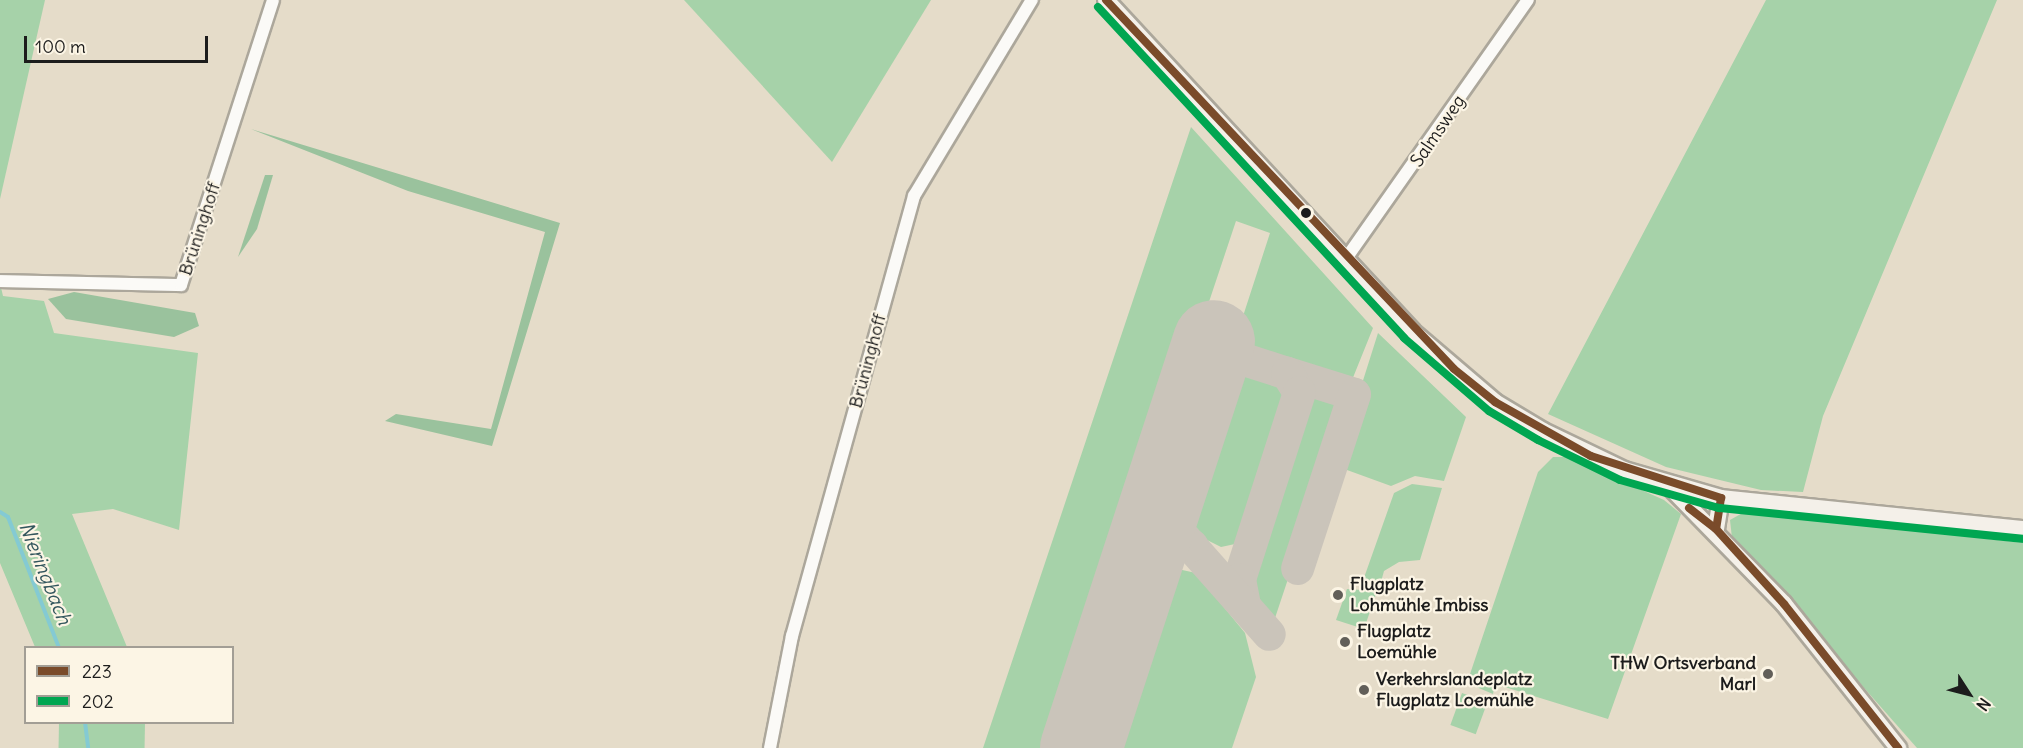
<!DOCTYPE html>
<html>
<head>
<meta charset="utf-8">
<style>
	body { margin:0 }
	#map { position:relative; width:2023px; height:748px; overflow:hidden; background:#e5dcc9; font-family:Delius,sans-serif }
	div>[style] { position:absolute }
	.green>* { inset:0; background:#a6d2a9; transform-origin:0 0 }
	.forest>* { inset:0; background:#9ac29d }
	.stream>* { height:4px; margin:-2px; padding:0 2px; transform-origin:2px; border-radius:2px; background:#84cad3 }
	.taxiway>* { height:33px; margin:-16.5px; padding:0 16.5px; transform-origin:16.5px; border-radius:16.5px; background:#cac4ba }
	.runway>* { height:82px; margin:-41px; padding:0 41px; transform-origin:41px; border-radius:41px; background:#cac4ba }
	.roads { filter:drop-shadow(2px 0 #aca79b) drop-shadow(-2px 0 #aca79b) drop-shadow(0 2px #aca79b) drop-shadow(0 -2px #aca79b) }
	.street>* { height:12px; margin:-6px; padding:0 6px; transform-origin:6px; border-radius:6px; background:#fbfaf7 }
	.secondary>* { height:16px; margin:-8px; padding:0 8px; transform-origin:8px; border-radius:8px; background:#f4f0e9 }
	.bus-1>* { height:8px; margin:-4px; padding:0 4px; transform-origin:4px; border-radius:4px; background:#7a4b2a }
	.bus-2>* { height:8px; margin:-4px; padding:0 4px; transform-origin:4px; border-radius:4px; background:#00a651 }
	.dots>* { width:16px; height:16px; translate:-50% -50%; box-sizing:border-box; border:3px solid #fcf5e5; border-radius:50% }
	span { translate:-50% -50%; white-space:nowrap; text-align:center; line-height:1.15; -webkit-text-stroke:4.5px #fcf5e5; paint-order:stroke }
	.street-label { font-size:18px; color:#1c1c1c }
	.poi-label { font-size:18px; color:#1c1c1c; font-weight:700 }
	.left { translate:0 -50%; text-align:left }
	.right { translate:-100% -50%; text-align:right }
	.water-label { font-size:20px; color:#32565d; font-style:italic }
	.legend { position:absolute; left:24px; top:646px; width:210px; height:78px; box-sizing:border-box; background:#fcf5e5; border:2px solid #a29e95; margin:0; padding:8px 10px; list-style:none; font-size:18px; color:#1c1c1c }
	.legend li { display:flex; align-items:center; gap:12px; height:30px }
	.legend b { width:30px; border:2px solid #a29e95 }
	.north { position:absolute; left:1939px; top:664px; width:60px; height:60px; -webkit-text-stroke:4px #fcf5e5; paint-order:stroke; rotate:126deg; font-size:16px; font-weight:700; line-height:24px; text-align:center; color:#1c1c1c }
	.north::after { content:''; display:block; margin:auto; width:21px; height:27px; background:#1c1c1c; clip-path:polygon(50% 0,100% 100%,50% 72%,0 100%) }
	.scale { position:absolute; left:24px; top:36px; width:184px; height:27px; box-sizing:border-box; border:3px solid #1c1c1c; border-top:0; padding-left:8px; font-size:18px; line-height:21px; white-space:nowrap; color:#1c1c1c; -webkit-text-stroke:4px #fcf5e5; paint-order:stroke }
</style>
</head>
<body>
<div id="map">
	<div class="green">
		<i style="clip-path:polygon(0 0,45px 0,0 199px)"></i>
		<i style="clip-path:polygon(684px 0,931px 0,832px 162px)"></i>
		<i style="clip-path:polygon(1766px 0,1997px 0,1823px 416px,1803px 492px,1761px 490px,1666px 467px,1548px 414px)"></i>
		<i style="clip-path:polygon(1191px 127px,1373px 328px,1350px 385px,1233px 347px,1270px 233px,1236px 221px,1060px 748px,983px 748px)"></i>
		<i style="clip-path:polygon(0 283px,3px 296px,44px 301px,54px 333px,198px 353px,179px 530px,113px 509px,72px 514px,127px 647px,35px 647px,0 563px)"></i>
		<i style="clip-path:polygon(1378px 333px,1466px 417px,1444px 481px,1415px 476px,1391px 486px,1336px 466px)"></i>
		<i style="clip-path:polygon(1244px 368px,1284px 383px,1290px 411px,1250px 528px,1235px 544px,1221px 547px,1203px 538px,1185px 519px,1181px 503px,1219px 386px)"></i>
		<i style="clip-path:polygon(1318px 390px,1346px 405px,1275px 618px,1252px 592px,1248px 578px,1309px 394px)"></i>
		<i style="clip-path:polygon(1553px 457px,1568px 457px,1664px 500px,1681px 514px,1608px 719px,1495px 684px,1493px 694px,1467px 683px,1538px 472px)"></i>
		<i style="clip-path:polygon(1412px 484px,1442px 488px,1420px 560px,1399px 562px,1384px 571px,1379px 589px,1360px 589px,1394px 493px)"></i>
		<i style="clip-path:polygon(1746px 511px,2023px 543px,2023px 748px,1917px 748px,1732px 538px,1730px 520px)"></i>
		<i style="clip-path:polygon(1173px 568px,1196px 573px,1245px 633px,1256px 677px,1232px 748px,1099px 748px,1154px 582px)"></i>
		<i style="clip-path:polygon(1347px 589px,1377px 591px,1364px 629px,1336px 620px)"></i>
		<i style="left:1462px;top:693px;width:27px;height:34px;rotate:20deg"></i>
		<i style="left:59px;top:722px;width:86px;height:26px;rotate:1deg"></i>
	</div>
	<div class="forest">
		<i style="clip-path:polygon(251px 129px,560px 223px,492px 446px,385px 421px,396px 414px,491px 429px,545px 232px,408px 191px)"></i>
		<i style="clip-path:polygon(265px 175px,273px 175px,257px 229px,238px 257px)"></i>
		<i style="clip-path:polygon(74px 292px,195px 313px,199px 326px,174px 337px,66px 319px,48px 299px)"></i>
	</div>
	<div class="stream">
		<i style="left:0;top:512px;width:9px;rotate:32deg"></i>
		<i style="left:8px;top:517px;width:141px;rotate:68.7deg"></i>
		<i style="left:85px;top:722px;width:26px;rotate:83deg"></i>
	</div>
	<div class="taxiway">
		<i style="left:1284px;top:372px;width:73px;rotate:17.4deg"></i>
		<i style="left:1354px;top:394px;width:183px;rotate:108.1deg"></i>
		<i style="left:1200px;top:384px;width:27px;rotate:-59deg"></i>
		<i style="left:1214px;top:361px;width:21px;rotate:-14deg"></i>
		<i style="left:1234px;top:356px;width:56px;rotate:17.8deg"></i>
		<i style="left:1287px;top:373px;width:22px;rotate:58deg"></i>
		<i style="left:1299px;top:392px;width:196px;rotate:107.8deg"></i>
		<i style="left:1239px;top:579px;width:26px;rotate:79deg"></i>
		<i style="left:1164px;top:494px;width:26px;rotate:81deg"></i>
		<i style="left:1168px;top:520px;width:152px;rotate:48.5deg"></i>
		<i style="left:1141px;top:564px;width:15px;rotate:-62deg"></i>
		<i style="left:1148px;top:551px;width:21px;rotate:-35deg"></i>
		<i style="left:1165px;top:539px;width:27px;rotate:13deg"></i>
	</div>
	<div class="runway">
		<i style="left:1081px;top:748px;width:428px;rotate:-71.9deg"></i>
	</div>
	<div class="roads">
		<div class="street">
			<i style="left:1345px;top:260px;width:318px;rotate:-54.9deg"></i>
			<i style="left:0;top:281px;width:181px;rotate:1.3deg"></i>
			<i style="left:181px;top:285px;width:299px;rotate:-72.1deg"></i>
			<i style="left:770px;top:748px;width:114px;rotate:-78.9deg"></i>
			<i style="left:792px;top:636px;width:457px;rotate:-74.5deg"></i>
			<i style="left:914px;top:196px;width:229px;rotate:-59deg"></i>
		</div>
		<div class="secondary">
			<i style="left:1106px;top:0;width:451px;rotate:47.2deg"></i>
			<i style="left:1412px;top:331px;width:109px;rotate:40.5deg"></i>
			<i style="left:1495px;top:402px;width:56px;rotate:31.1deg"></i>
			<i style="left:1543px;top:431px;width:90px;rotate:25.7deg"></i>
			<i style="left:1624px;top:470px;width:101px;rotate:16.1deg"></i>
			<i style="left:1721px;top:498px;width:304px;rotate:5.9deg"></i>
			<i style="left:1668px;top:485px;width:166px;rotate:45.7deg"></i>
			<i style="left:1784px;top:604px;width:184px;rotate:51.6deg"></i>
			<i style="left:1716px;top:529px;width:31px;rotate:-81deg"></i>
		</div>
	</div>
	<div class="bus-1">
		<i style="left:1106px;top:0;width:507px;rotate:46.68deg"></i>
		<i style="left:1454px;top:369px;width:53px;rotate:38.8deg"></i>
		<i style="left:1495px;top:402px;width:110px;rotate:29.4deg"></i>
		<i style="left:1591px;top:456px;width:137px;rotate:17.9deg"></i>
		<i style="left:1721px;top:498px;width:31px;rotate:99deg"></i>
		<i style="left:1689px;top:508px;width:34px;rotate:38deg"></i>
		<i style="left:1716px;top:529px;width:101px;rotate:47.8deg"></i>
		<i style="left:1784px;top:604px;width:184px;rotate:51.6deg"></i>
	</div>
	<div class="bus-2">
		<i style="left:1098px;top:7px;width:451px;rotate:47.2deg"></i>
		<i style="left:1404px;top:338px;width:112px;rotate:40.7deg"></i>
		<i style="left:1489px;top:411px;width:57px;rotate:30.6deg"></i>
		<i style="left:1538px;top:440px;width:91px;rotate:26deg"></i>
		<i style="left:1620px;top:480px;width:103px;rotate:15.8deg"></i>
		<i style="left:1719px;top:508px;width:305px;rotate:5.8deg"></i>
	</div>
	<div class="dots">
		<i style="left:1306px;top:213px;background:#1c1c1c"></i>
		<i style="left:1338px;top:595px;background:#625f59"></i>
		<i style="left:1345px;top:642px;background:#625f59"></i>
		<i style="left:1768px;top:674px;background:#625f59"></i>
		<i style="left:1364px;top:690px;background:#625f59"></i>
	</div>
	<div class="street-label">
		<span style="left:1438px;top:131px;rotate:-56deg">Salmsweg</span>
		<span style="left:200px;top:229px;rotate:-72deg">Brüninghoff</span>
		<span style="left:868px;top:361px;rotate:-75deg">Brüninghoff</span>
	</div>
	<div class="poi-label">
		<span class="left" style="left:1350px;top:595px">Flugplatz<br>Lohmühle Imbiss</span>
		<span class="left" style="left:1357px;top:642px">Flugplatz<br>Loemühle</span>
		<span class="right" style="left:1756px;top:674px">THW Ortsverband<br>Marl</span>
		<span class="left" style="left:1376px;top:690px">Verkehrslandeplatz<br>Flugplatz Loemühle</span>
	</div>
	<div class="water-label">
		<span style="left:46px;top:573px;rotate:68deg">Nieringbach</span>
	</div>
	<ul class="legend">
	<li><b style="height:8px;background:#7a4b2a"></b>223</li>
	<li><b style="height:8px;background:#00a651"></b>202</li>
	</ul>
	<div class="north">N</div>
	<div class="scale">100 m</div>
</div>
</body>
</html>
